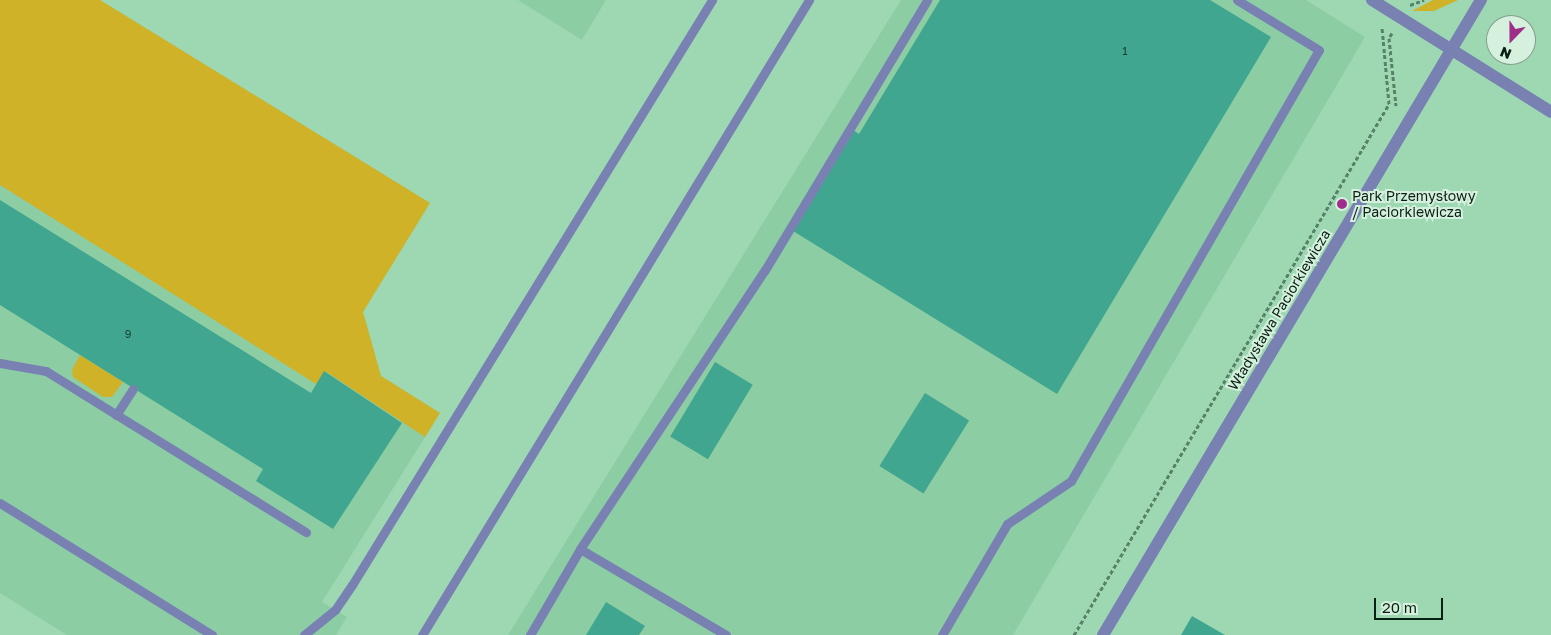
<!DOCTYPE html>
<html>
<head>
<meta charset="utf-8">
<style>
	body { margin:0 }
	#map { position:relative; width:1551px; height:635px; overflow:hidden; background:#9ed8b3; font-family:"Golos Text",sans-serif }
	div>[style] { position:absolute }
	.built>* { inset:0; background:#8ccda4 }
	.green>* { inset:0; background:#cfb227 }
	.building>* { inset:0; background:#40a68f; transform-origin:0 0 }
	.path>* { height:3px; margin-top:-1.5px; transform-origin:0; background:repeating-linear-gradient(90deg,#588268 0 4px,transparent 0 6.5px) }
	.service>* { height:9px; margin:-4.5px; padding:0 4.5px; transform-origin:4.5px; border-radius:4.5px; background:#7881b2 }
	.minor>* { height:12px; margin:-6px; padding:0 6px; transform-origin:6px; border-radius:6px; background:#7881b2 }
	.dots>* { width:14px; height:14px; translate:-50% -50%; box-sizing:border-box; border:2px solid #d5f1de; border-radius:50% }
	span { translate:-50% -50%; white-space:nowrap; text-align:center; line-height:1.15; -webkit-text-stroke:4px #d5f1de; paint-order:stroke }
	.number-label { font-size:11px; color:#164131 }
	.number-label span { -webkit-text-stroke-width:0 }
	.poi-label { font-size:14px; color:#081f12 }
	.left { translate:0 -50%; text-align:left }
	.street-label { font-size:14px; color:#081f12 }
	.north { position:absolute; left:1486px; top:15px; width:50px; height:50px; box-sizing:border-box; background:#d5f1de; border:1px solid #839d8c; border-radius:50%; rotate:202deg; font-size:14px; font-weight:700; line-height:20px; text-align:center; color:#081f12 }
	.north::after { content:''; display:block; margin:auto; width:18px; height:22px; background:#9f2e8b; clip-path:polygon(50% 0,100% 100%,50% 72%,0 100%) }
	.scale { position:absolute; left:1374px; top:598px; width:69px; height:22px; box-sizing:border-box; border:2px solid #081f12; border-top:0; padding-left:6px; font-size:15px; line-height:18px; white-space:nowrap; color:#081f12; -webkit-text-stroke:4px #d5f1de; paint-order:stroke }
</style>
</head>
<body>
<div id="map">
	<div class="built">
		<i style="clip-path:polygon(0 0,100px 0,430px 203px,363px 312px,381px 376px,440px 413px,322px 602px,347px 617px,336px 635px,67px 635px,0 593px)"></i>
		<i style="clip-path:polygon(518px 0,606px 0,582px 40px)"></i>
		<i style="clip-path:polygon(901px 0,1306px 0,1365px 37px,1013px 635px,508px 635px)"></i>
	</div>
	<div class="green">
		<i style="clip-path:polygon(0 0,100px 0,430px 203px,363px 312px,381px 376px,440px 413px,425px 437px,325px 371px,316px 384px,0 185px)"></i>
		<i style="clip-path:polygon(1433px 0,1458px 0,1434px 11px,1412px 11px)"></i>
		<i style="clip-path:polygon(80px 355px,123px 382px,112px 397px,103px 397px,73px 377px,72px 370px)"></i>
	</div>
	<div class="building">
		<i style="clip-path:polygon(940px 0,1210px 0,1271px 37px,1057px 394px,793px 231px,853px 130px,859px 134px)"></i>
		<i style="clip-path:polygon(0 200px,311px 393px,324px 371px,402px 423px,333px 529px,256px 481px,263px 469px,0 305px)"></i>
		<i style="left:715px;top:362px;width:44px;height:87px;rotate:31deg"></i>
		<i style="left:925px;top:393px;width:52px;height:86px;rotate:32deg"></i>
		<i style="clip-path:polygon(606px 602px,645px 626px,639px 635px,586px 635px)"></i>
		<i style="clip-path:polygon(1192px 616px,1225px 635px,1181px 635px)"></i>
	</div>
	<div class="path">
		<i style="left:1410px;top:5px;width:15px;rotate:-20deg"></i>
		<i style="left:1392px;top:33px;width:6px;rotate:121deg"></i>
		<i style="left:1389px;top:38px;width:68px;rotate:84.1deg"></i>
		<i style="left:1074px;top:635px;width:617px;rotate:-59.32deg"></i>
		<i style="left:1389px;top:104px;width:77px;rotate:-95.2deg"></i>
	</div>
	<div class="service">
		<i style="left:0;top:363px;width:47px;rotate:9.9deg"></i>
		<i style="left:46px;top:371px;width:306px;rotate:31.8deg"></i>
		<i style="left:116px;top:415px;width:31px;rotate:-57deg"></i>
		<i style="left:0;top:503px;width:250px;rotate:31.9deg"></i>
		<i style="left:304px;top:635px;width:40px;rotate:-39deg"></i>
		<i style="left:335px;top:610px;width:30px;rotate:-56deg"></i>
		<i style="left:352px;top:585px;width:687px;rotate:-58.39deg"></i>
		<i style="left:422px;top:635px;width:744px;rotate:-58.64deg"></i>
		<i style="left:530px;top:635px;width:99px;rotate:-59.8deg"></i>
		<i style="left:726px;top:635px;width:169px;rotate:-149.5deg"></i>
		<i style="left:580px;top:549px;width:335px;rotate:-56.5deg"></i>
		<i style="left:765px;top:270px;width:315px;rotate:-59deg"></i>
		<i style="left:942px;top:635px;width:129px;rotate:-59.6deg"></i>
		<i style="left:1007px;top:524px;width:77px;rotate:-33.9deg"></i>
		<i style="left:1071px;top:481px;width:497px;rotate:-60.1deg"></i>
		<i style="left:1319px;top:50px;width:96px;rotate:-148.6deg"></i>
	</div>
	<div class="minor">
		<i style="left:1372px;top:0;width:211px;rotate:32deg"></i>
		<i style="left:1103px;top:635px;width:739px;rotate:-59.24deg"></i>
	</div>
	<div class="dots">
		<i style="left:1342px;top:204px;background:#9f2e8b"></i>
	</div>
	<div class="number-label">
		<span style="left:1125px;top:51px">1</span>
		<span style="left:128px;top:334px">9</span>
	</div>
	<div class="poi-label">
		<span class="left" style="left:1352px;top:204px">Park Przemysłowy<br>/ Paciorkiewicza</span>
	</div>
	<div class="street-label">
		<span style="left:1279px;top:310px;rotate:-59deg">Władysława Paciorkiewicza</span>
	</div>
	<div class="north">N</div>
	<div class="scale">20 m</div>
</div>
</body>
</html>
